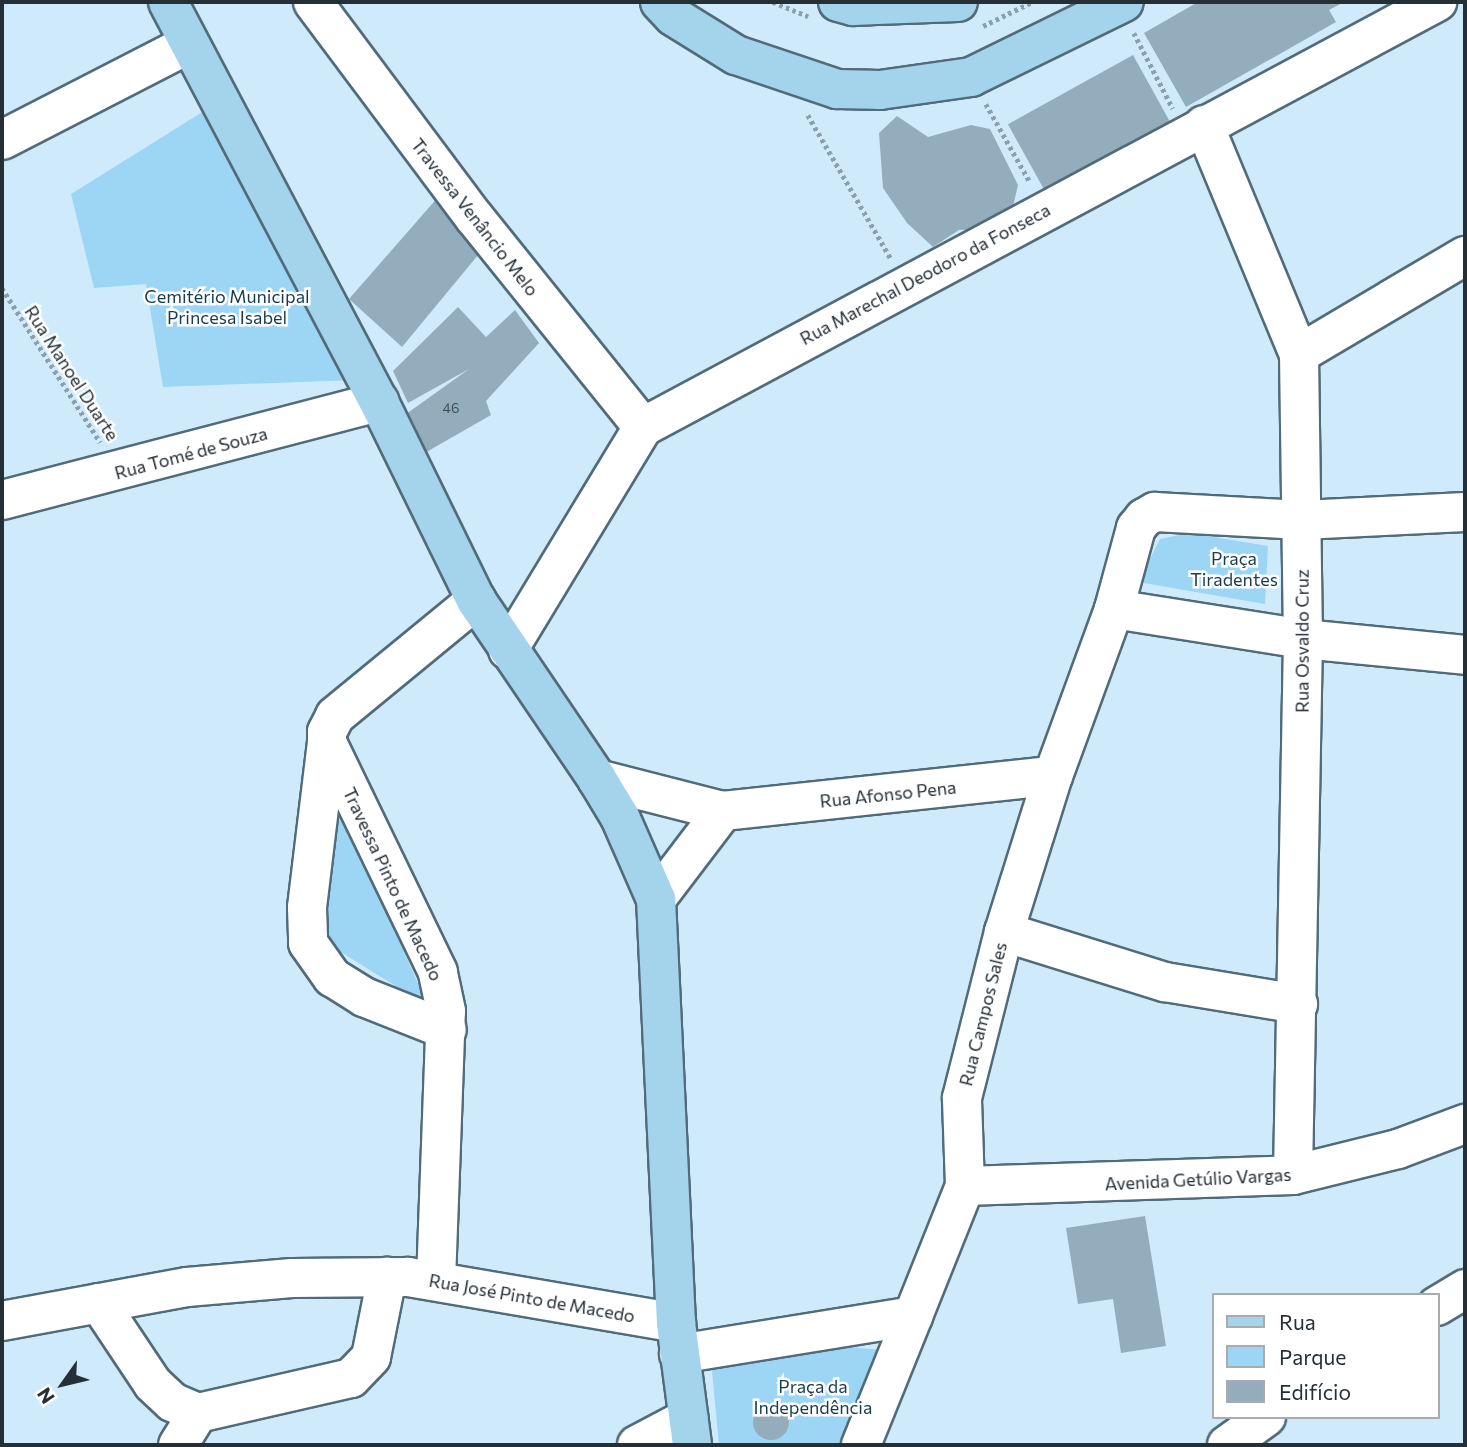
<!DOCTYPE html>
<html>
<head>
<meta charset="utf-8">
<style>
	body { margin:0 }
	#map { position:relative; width:1467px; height:1447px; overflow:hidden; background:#cfebfb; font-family:Commissioner,sans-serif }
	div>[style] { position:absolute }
	.green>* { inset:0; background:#9dd5f5 }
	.building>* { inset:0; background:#93adbd; transform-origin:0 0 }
	.round { border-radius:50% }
	.path>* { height:4.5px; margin-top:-2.25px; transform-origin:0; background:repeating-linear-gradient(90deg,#8b9fac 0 3.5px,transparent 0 7px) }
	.roads { filter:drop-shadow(2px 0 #526b79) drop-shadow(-2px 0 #526b79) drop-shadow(0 2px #526b79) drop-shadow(0 -2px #526b79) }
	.minor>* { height:38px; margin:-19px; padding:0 19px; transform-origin:19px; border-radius:19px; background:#fff }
	.major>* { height:38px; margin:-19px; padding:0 19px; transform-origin:19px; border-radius:19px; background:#a4d3ec }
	span { translate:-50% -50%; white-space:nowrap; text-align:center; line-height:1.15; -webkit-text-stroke:5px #fff; paint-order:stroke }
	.number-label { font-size:14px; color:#404e58 }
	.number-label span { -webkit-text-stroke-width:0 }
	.street-label { font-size:18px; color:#252f36 }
	.park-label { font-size:18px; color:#183c4f }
	.frame { position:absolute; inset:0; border:4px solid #252f36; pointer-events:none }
	.legend { position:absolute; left:1212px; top:1293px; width:228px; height:126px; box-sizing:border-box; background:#fff; border:2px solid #a8acaf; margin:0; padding:9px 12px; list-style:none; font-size:21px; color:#252f36 }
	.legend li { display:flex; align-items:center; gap:14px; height:35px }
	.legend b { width:35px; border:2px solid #a8acaf }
	.north { position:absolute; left:28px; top:1349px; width:70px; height:70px; -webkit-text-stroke:5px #fff; paint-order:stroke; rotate:236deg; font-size:19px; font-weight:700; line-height:28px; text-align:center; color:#252f36 }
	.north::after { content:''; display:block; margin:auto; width:24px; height:32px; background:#252f36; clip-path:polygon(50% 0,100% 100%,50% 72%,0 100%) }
</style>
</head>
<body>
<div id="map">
	<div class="green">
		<i style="clip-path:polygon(204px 111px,354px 380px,163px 387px,146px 284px,94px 288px,71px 194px)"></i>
		<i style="clip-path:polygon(1189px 533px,1268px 546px,1265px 604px,1138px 582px,1160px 539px)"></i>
		<i style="clip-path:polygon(332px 790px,428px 1006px,318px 938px)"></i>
		<i style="clip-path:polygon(833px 1346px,885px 1350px,848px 1445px,719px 1445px,711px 1361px)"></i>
	</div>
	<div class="building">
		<i style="clip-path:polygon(1198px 2px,1344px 2px,1329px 10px,1336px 22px,1186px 107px,1144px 33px)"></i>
		<i style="left:1133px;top:55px;width:76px;height:143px;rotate:61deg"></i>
		<i style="clip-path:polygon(897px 116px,928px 137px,971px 125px,990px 129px,1018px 185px,1012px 211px,990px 229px,959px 230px,933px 247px,907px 223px,883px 188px,879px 133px)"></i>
		<i style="clip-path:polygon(446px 188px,488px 243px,402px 347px,349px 299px)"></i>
		<i style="clip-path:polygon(458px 307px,486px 337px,515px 310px,539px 343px,486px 401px,491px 415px,423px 454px,402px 417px,469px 369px,408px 403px,393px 371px)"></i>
		<i style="clip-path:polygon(1145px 1216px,1166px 1346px,1121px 1353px,1113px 1299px,1078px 1304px,1066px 1228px)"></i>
		<i class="round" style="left:753px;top:1404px;width:36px;height:36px"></i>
	</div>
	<div class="path">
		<i style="left:773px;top:2px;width:38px;rotate:22deg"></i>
		<i style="left:983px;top:26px;width:55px;rotate:-26.1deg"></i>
		<i style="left:1134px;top:33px;width:85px;rotate:62.8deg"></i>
		<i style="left:986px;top:104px;width:90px;rotate:60.6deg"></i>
		<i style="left:808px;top:115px;width:166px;rotate:60deg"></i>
		<i style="left:2px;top:288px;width:183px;rotate:57.5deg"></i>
	</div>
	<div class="roads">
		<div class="minor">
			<i style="left:313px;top:2px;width:269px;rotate:53.2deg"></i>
			<i style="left:474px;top:217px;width:270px;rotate:51.2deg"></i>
			<i style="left:1204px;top:125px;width:248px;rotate:67.5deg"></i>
			<i style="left:1299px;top:354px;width:285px;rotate:89.2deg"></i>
			<i style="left:1303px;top:639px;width:536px;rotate:91.07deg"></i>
			<i style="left:2px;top:140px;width:210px;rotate:-27.2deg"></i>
			<i style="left:1299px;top:354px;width:193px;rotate:-30.6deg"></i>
			<i style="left:2px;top:500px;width:390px;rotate:-14.6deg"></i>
			<i style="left:1114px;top:609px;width:191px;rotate:9deg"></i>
			<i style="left:1303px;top:639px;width:163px;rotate:5.6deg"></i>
			<i style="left:508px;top:650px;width:261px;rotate:-58.8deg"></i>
			<i style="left:643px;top:427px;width:901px;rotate:-28.16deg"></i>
			<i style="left:327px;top:742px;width:167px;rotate:96.9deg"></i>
			<i style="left:307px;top:908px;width:35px;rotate:88deg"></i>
			<i style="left:308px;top:943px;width:42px;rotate:54.8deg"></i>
			<i style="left:332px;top:977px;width:38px;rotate:32deg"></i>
			<i style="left:364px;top:997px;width:89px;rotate:21.7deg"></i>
			<i style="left:597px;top:779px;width:130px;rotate:14.3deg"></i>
			<i style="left:723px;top:811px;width:332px;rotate:-6.1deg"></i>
			<i style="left:656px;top:899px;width:111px;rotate:-52.7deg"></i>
			<i style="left:1004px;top:932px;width:169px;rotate:17.3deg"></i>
			<i style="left:1165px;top:982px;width:135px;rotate:9.4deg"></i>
			<i style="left:965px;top:1186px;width:328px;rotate:-1.9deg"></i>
			<i style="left:1293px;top:1175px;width:108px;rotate:-13.9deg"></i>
			<i style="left:1398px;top:1149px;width:72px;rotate:-20.5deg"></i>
			<i style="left:436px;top:1281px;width:270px;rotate:-87.9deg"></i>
			<i style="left:446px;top:1011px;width:40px;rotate:-102deg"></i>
			<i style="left:438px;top:972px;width:255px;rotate:-115.8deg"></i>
			<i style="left:327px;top:742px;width:10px;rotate:-90deg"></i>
			<i style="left:327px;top:732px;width:18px;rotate:-63deg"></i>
			<i style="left:335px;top:716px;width:183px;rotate:-39.4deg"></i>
			<i style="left:99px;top:1303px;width:97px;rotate:56.3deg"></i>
			<i style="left:153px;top:1384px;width:26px;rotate:43deg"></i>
			<i style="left:172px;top:1402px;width:28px;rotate:23deg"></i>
			<i style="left:198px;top:1413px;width:157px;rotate:-12.9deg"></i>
			<i style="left:351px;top:1378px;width:29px;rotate:-46deg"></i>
			<i style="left:371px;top:1357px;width:82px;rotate:-78.7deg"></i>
			<i style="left:1437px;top:1306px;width:33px;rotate:-31deg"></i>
			<i style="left:2px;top:1321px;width:188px;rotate:-10.4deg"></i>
			<i style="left:187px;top:1287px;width:105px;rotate:-4.9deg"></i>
			<i style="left:292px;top:1278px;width:116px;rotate:-0.5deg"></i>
			<i style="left:408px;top:1277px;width:272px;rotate:9.7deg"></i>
			<i style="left:679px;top:1354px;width:237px;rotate:-9.2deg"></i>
			<i style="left:913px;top:1316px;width:140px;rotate:-68.2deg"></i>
			<i style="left:965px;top:1186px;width:88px;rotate:-92deg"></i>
			<i style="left:962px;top:1098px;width:171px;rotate:-75.8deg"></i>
			<i style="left:1004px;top:932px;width:164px;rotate:-72.6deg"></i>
			<i style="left:1053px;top:776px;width:178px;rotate:-69.9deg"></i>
			<i style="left:1114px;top:609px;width:84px;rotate:-74.8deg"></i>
			<i style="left:1136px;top:528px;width:13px;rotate:-51deg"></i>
			<i style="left:1144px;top:518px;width:13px;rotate:-29deg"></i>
			<i style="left:1155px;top:512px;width:147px;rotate:3.1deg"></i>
			<i style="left:1302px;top:520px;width:163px;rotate:-2.8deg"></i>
			<i style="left:178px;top:1445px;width:38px;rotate:-58deg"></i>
			<i style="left:637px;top:1445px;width:58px;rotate:-27.9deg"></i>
			<i style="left:861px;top:1445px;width:139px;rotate:-68deg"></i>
			<i style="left:1227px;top:1445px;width:48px;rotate:-35.7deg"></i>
		</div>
		<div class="major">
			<i style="left:168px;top:2px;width:452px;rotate:62.2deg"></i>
			<i style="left:379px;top:402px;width:220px;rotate:63.9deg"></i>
			<i style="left:476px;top:600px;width:216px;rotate:55.9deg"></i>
			<i style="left:597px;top:779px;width:44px;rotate:58.8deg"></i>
			<i style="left:620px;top:817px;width:90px;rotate:66.3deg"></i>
			<i style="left:656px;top:899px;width:424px;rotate:87.3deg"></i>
			<i style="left:676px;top:1323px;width:123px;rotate:82.5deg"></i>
			<i style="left:660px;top:2px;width:19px;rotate:47deg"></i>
			<i style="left:673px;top:16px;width:74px;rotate:31.8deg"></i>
			<i style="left:736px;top:55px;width:107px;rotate:18.6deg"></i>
			<i style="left:837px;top:89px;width:43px;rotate:1.3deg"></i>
			<i style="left:880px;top:90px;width:92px;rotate:-8.1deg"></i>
			<i style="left:971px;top:77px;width:170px;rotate:-26.1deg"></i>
			<i style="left:838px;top:2px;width:16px;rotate:15deg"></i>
			<i style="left:853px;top:6px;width:105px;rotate:-2.2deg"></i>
		</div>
	</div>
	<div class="number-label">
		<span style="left:451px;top:408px">46</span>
	</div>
	<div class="street-label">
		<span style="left:475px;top:217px;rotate:52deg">Travessa Venâncio Melo</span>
		<span style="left:925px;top:274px;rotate:-28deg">Rua Marechal Deodoro da Fonseca</span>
		<span style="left:72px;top:373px;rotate:57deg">Rua Manoel Duarte</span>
		<span style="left:191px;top:453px;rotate:-15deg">Rua Tomé de Souza</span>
		<span style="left:1302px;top:641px;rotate:-90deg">Rua Osvaldo Cruz</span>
		<span style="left:888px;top:794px;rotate:-6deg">Rua Afonso Pena</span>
		<span style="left:393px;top:884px;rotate:65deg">Travessa Pinto de Macedo</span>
		<span style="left:983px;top:1014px;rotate:-76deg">Rua Campos Sales</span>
		<span style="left:1198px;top:1179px;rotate:-3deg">Avenida Getúlio Vargas</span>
		<span style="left:532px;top:1298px;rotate:10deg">Rua José Pinto de Macedo</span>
	</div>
	<div class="park-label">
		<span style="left:227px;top:307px">Cemitério Municipal<br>Princesa Isabel</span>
		<span style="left:1234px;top:569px">Praça<br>Tiradentes</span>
		<span style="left:813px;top:1397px">Praça da<br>Independência</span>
	</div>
	<div class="frame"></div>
	<ul class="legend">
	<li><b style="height:9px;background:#a4d3ec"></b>Rua</li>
	<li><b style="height:19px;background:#9dd5f5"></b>Parque</li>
	<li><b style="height:19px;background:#93adbd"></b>Edifício</li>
	</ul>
	<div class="north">N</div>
</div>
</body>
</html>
